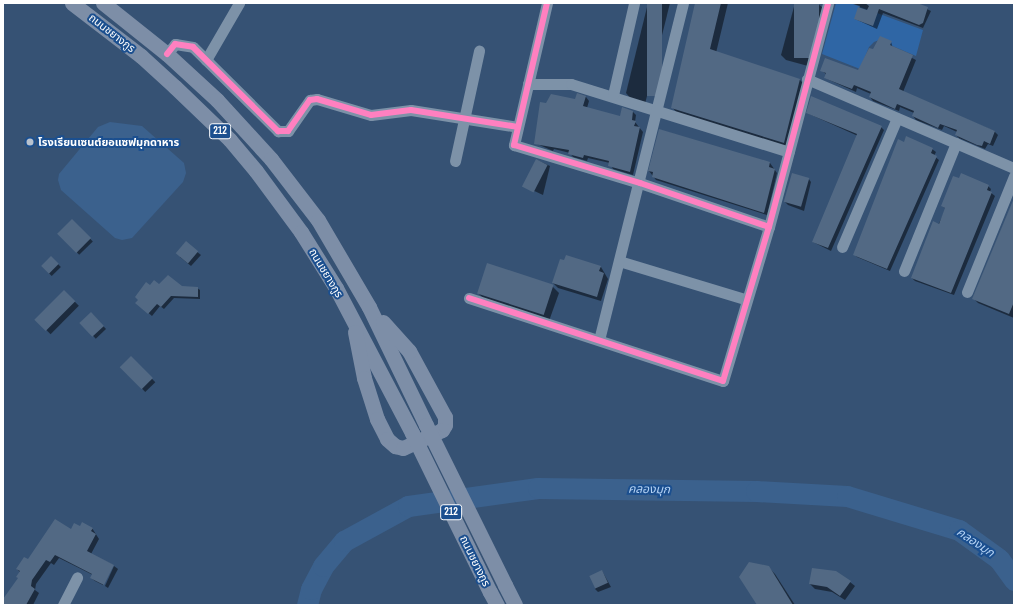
<!DOCTYPE html>
<html>
<head>
<meta charset="utf-8">
<style>
	body { margin:0 }
	#map { position:relative; width:1017px; height:608px; overflow:hidden; background:#365274; font-family:"Archivo Narrow","Noto Sans Thai",sans-serif }
	div>[style] { position:absolute }
	.green>* { inset:0; background:#2f66a5 }
	.water>* { inset:0; background:#3b618d }
	.shadow>* { inset:0; background:#0007; transform-origin:0 0 }
	.river>* { height:21px; margin:-10.5px; padding:0 10.5px; transform-origin:10.5px; border-radius:10.5px; background:#3b618d }
	.building>* { inset:0; background:#526984; transform-origin:0 0 }
	.minor>* { height:11px; margin:-5.5px; padding:0 5.5px; transform-origin:5.5px; border-radius:5.5px; background:#7d92a8 }
	.major>* { height:15px; margin:-7.5px; padding:0 7.5px; transform-origin:7.5px; border-radius:7.5px; background:#7d8ea7 }
	.major-bridge>* { height:15px; margin:-7.5px; padding:0 7.5px; transform-origin:7.5px; border-radius:7.5px; background:#7d8ea7 }
	.cycleway>* { height:6px; margin:-3px; padding:0 3px; transform-origin:3px; border-radius:3px; background:#ff80c0 }
	.dots>* { width:11px; height:11px; translate:-50% -50%; box-sizing:border-box; border:2px solid #1b4f8f; border-radius:50% }
	span { translate:-50% -50%; white-space:nowrap; text-align:center; line-height:1.15; -webkit-text-stroke:4px #1b4f8f; paint-order:stroke }
	.shield-label span { padding:1px 3px; background:#1b4f8f; border:1px solid; border-radius:3px; -webkit-text-stroke-width:0 }
	.shield-label { font-size:10px; color:#fff; font-weight:700 }
	.street-label { font-size:11px; color:#fff }
	.poi-label { font-size:11px; color:#fff; font-weight:700 }
	.left { translate:0 -50%; text-align:left }
	.water-label { font-size:12px; color:#b5d3f5; font-style:italic }
	.frame { position:absolute; inset:0; border:4px solid #fff; pointer-events:none }
</style>
</head>
<body>
<div id="map">
	<div class="green">
		<i style="clip-path:polygon(836px 3px,850px 3px,923px 30px,916px 56px,890px 45px,884px 38px,874px 42px,869px 47px,860px 69px,822px 54px)"></i>
	</div>
	<div class="water">
		<i style="clip-path:polygon(110px 122px,142px 126px,184px 163px,186px 173px,183px 182px,132px 238px,122px 240px,115px 238px,61px 190px,58px 180px,59px 174px,98px 127px)"></i>
	</div>
	<div class="shadow">
		<i style="clip-path:polygon(648px 3px,670px 3px,645px 104px,632px 100px,626px 93px)"></i>
		<i style="clip-path:polygon(696px 3px,728px 3px,716px 53px,800px 80px,806px 86px,790px 148px,678px 114px,672px 107px)"></i>
		<i style="clip-path:polygon(795px 3px,817px 3px,823px 8px,808px 66px,786px 60px,781px 55px)"></i>
		<i style="clip-path:polygon(851px 3px,914px 3px,931px 11px,923px 28px,883px 13px,877px 29px,855px 19px,860px 6px)"></i>
		<i style="clip-path:polygon(891px 42px,893px 48px,916px 60px,903px 92px,994px 131px,998px 135px,993px 146px,988px 144px,985px 149px,959px 138px,956px 135px,957px 132px,944px 126px,942px 130px,916px 120px,913px 116px,914px 113px,900px 107px,899px 111px,873px 101px,870px 97px,871px 94px,857px 88px,856px 92px,825px 78px,826px 74px,821px 70px,858px 71px,873px 50px)"></i>
		<i style="clip-path:polygon(586px 97px,589px 101px,587px 108px,621px 117px,633px 112px,636px 115px,635px 122px,643px 132px,633px 175px,613px 169px,610px 163px,588px 158px,587px 161px,573px 157px,570px 153px,554px 149px,553px 151px,535px 143px,547px 105px)"></i>
		<i style="clip-path:polygon(807px 113px,881px 127px,884px 130px,831px 251px,813px 242px,858px 136px)"></i>
		<i style="clip-path:polygon(660px 130px,770px 163px,777px 173px,767px 215px,656px 180px,649px 171px)"></i>
		<i style="clip-path:polygon(932px 149px,936px 152px,934px 156px,939px 160px,890px 271px,857px 257px,854px 254px)"></i>
		<i style="clip-path:polygon(537px 160px,550px 166px,543px 195px,530px 189px)"></i>
		<i style="clip-path:polygon(808px 178px,811px 182px,804px 211px,788px 205px,785px 202px)"></i>
		<i style="clip-path:polygon(988px 186px,991px 189px,990px 192px,995px 196px,954px 295px,915px 281px,912px 278px,946px 209px,942px 206px)"></i>
		<i style="clip-path:polygon(1014px 200px,1014px 318px,978px 303px,973px 298px)"></i>
		<i style="left:72px;top:220px;width:30px;height:19px;rotate:46deg"></i>
		<i style="clip-path:polygon(186px 243px,201px 255px,191px 266px,180px 257px)"></i>
		<i style="left:51px;top:257px;width:14px;height:13px;rotate:45deg"></i>
		<i style="clip-path:polygon(601px 267px,608px 279px,601px 301px,558px 288px,553px 283px)"></i>
		<i style="clip-path:polygon(160px 286px,197px 288px,200px 290px,200px 299px,174px 298px,164px 309px,160px 306px,152px 316px,139px 305px,150px 287px)"></i>
		<i style="clip-path:polygon(552px 286px,559px 293px,549px 321px,484px 299px,478px 293px)"></i>
		<i style="left:64px;top:291px;width:21px;height:40px;rotate:45deg"></i>
		<i style="left:91px;top:313px;width:22px;height:14px;rotate:47deg"></i>
		<i style="left:131px;top:357px;width:35px;height:14px;rotate:46deg"></i>
		<i style="clip-path:polygon(80px 527px,92px 528px,99px 539px,91px 554px,113px 565px,103px 585px,95px 581px,91px 578px,93px 575px,59px 558px,54px 565px,51px 563px,36px 584px,35px 590px,39px 593px,33px 605px,3px 605px,19px 578px,20px 572px,17px 569px,72px 531px)"></i>
		<i style="clip-path:polygon(114px 566px,118px 569px,108px 588px,105px 586px)"></i>
		<i style="clip-path:polygon(768px 567px,775px 574px,795px 605px,758px 605px)"></i>
		<i style="clip-path:polygon(602px 571px,611px 587px,598px 592px,595px 589px)"></i>
		<i style="clip-path:polygon(850px 582px,855px 586px,845px 600px,832px 592px,815px 589px,810px 584px)"></i>
	</div>
	<div class="river">
		<i style="left:307px;top:605px;width:16px;rotate:-76deg"></i>
		<i style="left:311px;top:589px;width:26px;rotate:-62deg"></i>
		<i style="left:323px;top:566px;width:33px;rotate:-50deg"></i>
		<i style="left:344px;top:541px;width:73px;rotate:-28.7deg"></i>
		<i style="left:408px;top:506px;width:131px;rotate:-7.9deg"></i>
		<i style="left:538px;top:488px;width:218px;rotate:0.8deg"></i>
		<i style="left:756px;top:491px;width:91px;rotate:3.1deg"></i>
		<i style="left:847px;top:496px;width:117px;rotate:16.9deg"></i>
		<i style="left:959px;top:530px;width:49px;rotate:35.9deg"></i>
		<i style="left:999px;top:559px;width:26px;rotate:54deg"></i>
	</div>
	<div class="building">
		<i style="left:647px;top:3px;width:15px;height:93px"></i>
		<i style="clip-path:polygon(695px 3px,721px 3px,710px 49px,800px 79px,784px 143px,671px 108px)"></i>
		<i style="left:794px;top:3px;width:25px;height:55px"></i>
		<i style="clip-path:polygon(865px 3px,917px 3px,928px 7px,923px 23px,919px 25px,879px 9px,873px 26px,854px 19px,858px 7px,867px 10px,869px 6px)"></i>
		<i style="clip-path:polygon(880px 36px,892px 41px,890px 45px,913px 55px,899px 89px,995px 131px,990px 144px,984px 141px,982px 146px,977px 145px,955px 135px,957px 130px,940px 124px,938px 128px,912px 116px,914px 111px,897px 104px,895px 109px,869px 97px,871px 92px,854px 85px,852px 89px,824px 78px,826px 73px,820px 71px,825px 58px,858px 70px,869px 48px,873px 49px)"></i>
		<i style="clip-path:polygon(577px 93px,586px 96px,583px 106px,620px 116px,622px 107px,633px 111px,632px 120px,636px 121px,634px 126px,640px 127px,630px 172px,608px 166px,609px 161px,584px 155px,583px 158px,568px 154px,569px 150px,534px 144px,540px 102px,546px 103px,551px 94px,575px 99px)"></i>
		<i style="clip-path:polygon(811px 96px,882px 126px,828px 248px,812px 242px,857px 134px,806px 113px)"></i>
		<i style="clip-path:polygon(659px 129px,770px 162px,769px 167px,775px 169px,764px 213px,652px 177px,653px 172px,648px 171px)"></i>
		<i style="clip-path:polygon(906px 136px,933px 148px,931px 153px,937px 156px,887px 269px,853px 255px,898px 139px,904px 142px)"></i>
		<i style="left:536px;top:159px;width:13px;height:31px;rotate:27deg"></i>
		<i style="left:792px;top:173px;width:18px;height:30px;rotate:16deg"></i>
		<i style="clip-path:polygon(961px 173px,989px 185px,987px 190px,992px 192px,951px 293px,911px 278px,933px 221px,939px 224px,945px 208px,941px 206px,953px 176px,959px 178px)"></i>
		<i style="clip-path:polygon(1014px 198px,1014px 302px,1009px 314px,972px 299px)"></i>
		<i style="left:72px;top:219px;width:27px;height:21px;rotate:45deg"></i>
		<i style="left:186px;top:241px;width:16px;height:16px;rotate:40deg"></i>
		<i style="clip-path:polygon(566px 255px,601px 266px,599px 271px,604px 273px,597px 297px,552px 283px,560px 259px,564px 260px)"></i>
		<i style="left:51px;top:256px;width:11px;height:14px;rotate:45deg"></i>
		<i style="left:487px;top:263px;width:70px;height:32px;rotate:18deg"></i>
		<i style="clip-path:polygon(168px 275px,182px 286px,198px 287px,198px 297px,171px 296px,161px 307px,157px 304px,148px 314px,135px 303px,138px 300px,135px 297px,146px 282px,150px 285px,154px 280px,159px 284px)"></i>
		<i style="left:64px;top:290px;width:16px;height:42px;rotate:45deg"></i>
		<i style="left:91px;top:312px;width:19px;height:16px;rotate:47deg"></i>
		<i style="left:131px;top:356px;width:31px;height:16px;rotate:45deg"></i>
		<i style="clip-path:polygon(55px 519px,71px 529px,74px 523px,80px 526px,82px 522px,93px 528px,91px 531px,96px 534px,87px 551px,114px 565px,104px 585px,90px 578px,92px 574px,55px 555px,50px 562px,46px 560px,32px 580px,31px 586px,35px 589px,26px 605px,3px 605px,3px 599px,18px 578px,16px 577px,20px 571px,16px 569px,24px 557px,28px 559px)"></i>
		<i style="clip-path:polygon(749px 562px,769px 566px,793px 605px,757px 605px,739px 577px)"></i>
		<i style="clip-path:polygon(812px 568px,836px 571px,851px 581px,840px 596px,827px 587px,809px 584px)"></i>
		<i style="left:602px;top:570px;width:14px;height:14px;rotate:65deg"></i>
	</div>
	<div class="minor">
		<i style="left:547px;top:3px;width:146px;rotate:103.1deg"></i>
		<i style="left:514px;top:145px;width:132px;rotate:16.8deg"></i>
		<i style="left:640px;top:183px;width:136px;rotate:18.8deg"></i>
		<i style="left:167px;top:54px;width:13px;rotate:-51deg"></i>
		<i style="left:175px;top:44px;width:18px;rotate:9deg"></i>
		<i style="left:193px;top:47px;width:120px;rotate:44.7deg"></i>
		<i style="left:278px;top:131px;width:10px"></i>
		<i style="left:288px;top:131px;width:38px;rotate:-55deg"></i>
		<i style="left:310px;top:100px;width:7px;rotate:-8deg"></i>
		<i style="left:317px;top:99px;width:56px;rotate:16.5deg"></i>
		<i style="left:371px;top:115px;width:40px;rotate:-7.1deg"></i>
		<i style="left:411px;top:110px;width:108px;rotate:9deg"></i>
		<i style="left:206px;top:60px;width:66px;rotate:-59.9deg"></i>
		<i style="left:807px;top:79px;width:225px;rotate:23.3deg"></i>
		<i style="left:528px;top:84px;width:43px"></i>
		<i style="left:571px;top:84px;width:228px;rotate:17.3deg"></i>
		<i style="left:613px;top:95px;width:94px;rotate:-77.1deg"></i>
		<i style="left:455px;top:161px;width:113px;rotate:-77.7deg"></i>
		<i style="left:842px;top:247px;width:140px;rotate:-66.9deg"></i>
		<i style="left:619px;top:261px;width:132px;rotate:16.8deg"></i>
		<i style="left:904px;top:271px;width:138px;rotate:-67.9deg"></i>
		<i style="left:967px;top:292px;width:125px;rotate:-67.9deg"></i>
		<i style="left:469px;top:298px;width:267px;rotate:18.1deg"></i>
		<i style="left:723px;top:381px;width:161px;rotate:-73.4deg"></i>
		<i style="left:769px;top:227px;width:232px;rotate:-75.2deg"></i>
		<i style="left:599px;top:340px;width:347px;rotate:-76deg"></i>
		<i style="left:63px;top:605px;width:31px;rotate:-63deg"></i>
	</div>
	<div class="major">
		<i style="left:72px;top:3px;width:87px;rotate:37.5deg"></i>
		<i style="left:141px;top:56px;width:46px;rotate:42.4deg"></i>
		<i style="left:175px;top:87px;width:76px;rotate:43.9deg"></i>
		<i style="left:230px;top:140px;width:40px;rotate:50deg"></i>
		<i style="left:256px;top:171px;width:76px;rotate:53.6deg"></i>
		<i style="left:301px;top:232px;width:66px;rotate:58deg"></i>
		<i style="left:336px;top:288px;width:164px;rotate:62.3deg"></i>
		<i style="left:103px;top:3px;width:82px;rotate:38.6deg"></i>
		<i style="left:167px;top:54px;width:68px;rotate:42.6deg"></i>
		<i style="left:217px;top:100px;width:80px;rotate:47.5deg"></i>
		<i style="left:271px;top:159px;width:77px;rotate:52.4deg"></i>
		<i style="left:318px;top:220px;width:101px;rotate:59.6deg"></i>
		<i style="left:369px;top:307px;width:131px;rotate:64.2deg"></i>
		<i style="left:355px;top:332px;width:47px;rotate:78.9deg"></i>
		<i style="left:364px;top:378px;width:43px;rotate:72.4deg"></i>
		<i style="left:377px;top:419px;width:22px;rotate:63deg"></i>
		<i style="left:387px;top:439px;width:11px;rotate:41deg"></i>
		<i style="left:395px;top:446px;width:8px;rotate:14deg"></i>
		<i style="left:403px;top:448px;width:43px;rotate:-24.8deg"></i>
		<i style="left:442px;top:430px;width:6px;rotate:-59deg"></i>
		<i style="left:445px;top:425px;width:8px;rotate:-90deg"></i>
		<i style="left:445px;top:417px;width:75px;rotate:-118.6deg"></i>
		<i style="left:409px;top:351px;width:39px;rotate:-132deg"></i>
		<i style="left:505px;top:585px;width:22px;rotate:63deg"></i>
		<i style="left:490px;top:592px;width:15px;rotate:62deg"></i>
	</div>
	<div class="major-bridge">
		<i style="left:426px;top:425px;width:178px;rotate:63.7deg"></i>
		<i style="left:412px;top:433px;width:177px;rotate:63.9deg"></i>
	</div>
	<div class="cycleway">
		<i style="left:547px;top:3px;width:146px;rotate:103.1deg"></i>
		<i style="left:514px;top:145px;width:132px;rotate:16.8deg"></i>
		<i style="left:640px;top:183px;width:136px;rotate:18.8deg"></i>
		<i style="left:167px;top:54px;width:13px;rotate:-51deg"></i>
		<i style="left:175px;top:44px;width:18px;rotate:9deg"></i>
		<i style="left:193px;top:47px;width:120px;rotate:44.7deg"></i>
		<i style="left:278px;top:131px;width:10px"></i>
		<i style="left:288px;top:131px;width:38px;rotate:-55deg"></i>
		<i style="left:310px;top:100px;width:7px;rotate:-8deg"></i>
		<i style="left:317px;top:99px;width:56px;rotate:16.5deg"></i>
		<i style="left:371px;top:115px;width:40px;rotate:-7.1deg"></i>
		<i style="left:411px;top:110px;width:108px;rotate:9deg"></i>
		<i style="left:469px;top:298px;width:267px;rotate:18.1deg"></i>
		<i style="left:723px;top:381px;width:161px;rotate:-73.4deg"></i>
		<i style="left:769px;top:227px;width:232px;rotate:-75.2deg"></i>
	</div>
	<div class="dots">
		<i style="left:30px;top:142px;background:#b9c2ce"></i>
	</div>
	<div class="shield-label">
		<span style="left:220px;top:131px">212</span>
		<span style="left:451px;top:512px">212</span>
	</div>
	<div class="street-label">
		<span style="left:112px;top:33px;rotate:38deg">ถนนชยางกูร</span>
		<span style="left:326px;top:273px;rotate:59deg">ถนนชยางกูร</span>
		<span style="left:475px;top:561px;rotate:64deg">ถนนชยางกูร</span>
	</div>
	<div class="poi-label">
		<span class="left" style="left:38px;top:142px">โรงเรียนเซนต์ยอแซฟมุกดาหาร</span>
	</div>
	<div class="water-label">
		<span style="left:649px;top:490px;rotate:1deg">คลองมุก</span>
		<span style="left:975px;top:543px;rotate:34deg">คลองมุก</span>
	</div>
	<div class="frame"></div>
</div>
</body>
</html>
